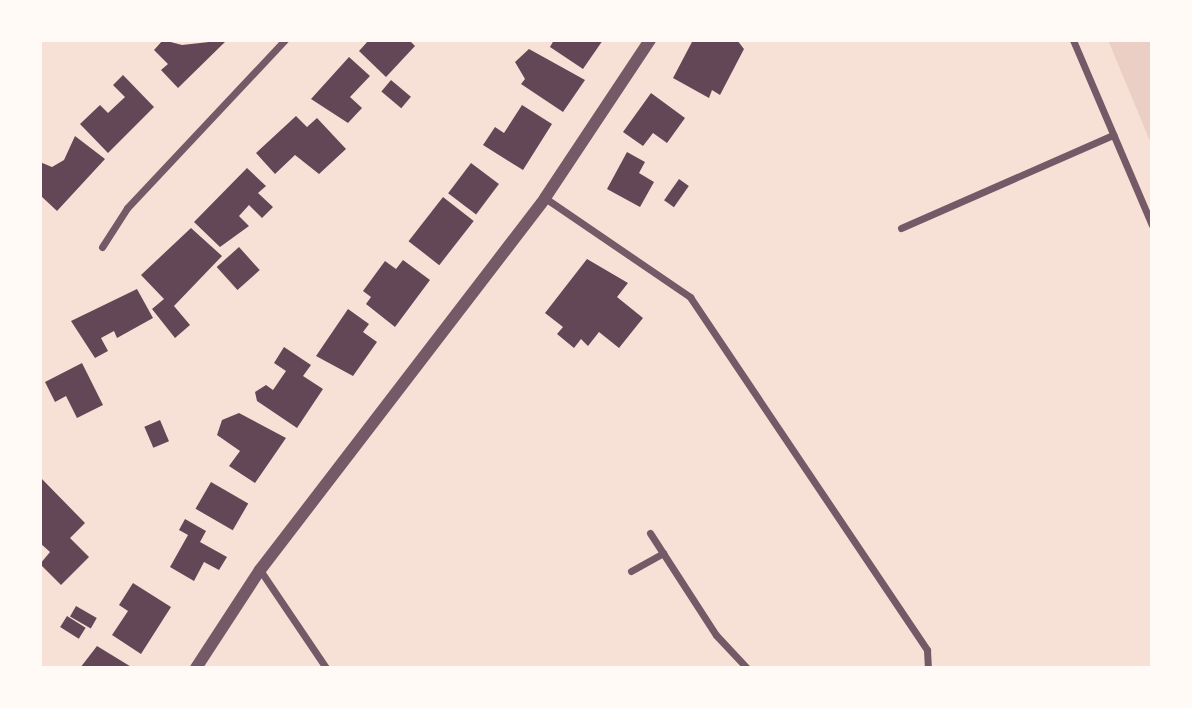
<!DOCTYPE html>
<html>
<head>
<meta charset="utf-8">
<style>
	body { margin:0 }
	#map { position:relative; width:1192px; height:708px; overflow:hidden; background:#f7e1d7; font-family:Signika,sans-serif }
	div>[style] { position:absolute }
	.green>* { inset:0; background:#ebcfc5 }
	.building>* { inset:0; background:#644757; transform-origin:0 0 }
	.minor>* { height:7px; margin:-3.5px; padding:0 3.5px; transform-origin:3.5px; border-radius:3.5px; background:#755966 }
	.tertiary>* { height:12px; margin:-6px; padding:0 6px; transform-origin:6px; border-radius:6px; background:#755966 }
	span { translate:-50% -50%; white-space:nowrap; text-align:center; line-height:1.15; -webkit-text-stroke:7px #fffaf5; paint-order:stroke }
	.frame { position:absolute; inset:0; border:42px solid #fffaf5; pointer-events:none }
</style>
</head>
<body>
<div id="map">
	<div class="green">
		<i style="clip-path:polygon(1108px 40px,1152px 40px,1152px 146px)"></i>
	</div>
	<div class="building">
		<i style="clip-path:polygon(163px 40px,182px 45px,227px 40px,178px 88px,161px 70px,168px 64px,154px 50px)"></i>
		<i style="clip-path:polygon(369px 40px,409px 40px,415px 46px,386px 77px,359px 51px)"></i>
		<i style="clip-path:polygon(554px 40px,603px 40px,583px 69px,550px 47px)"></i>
		<i style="clip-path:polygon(693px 40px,737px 40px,744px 49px,720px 95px,712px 90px,709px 98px,673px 78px)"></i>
		<i style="clip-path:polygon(529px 49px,585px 80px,563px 112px,521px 84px,525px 79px,515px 62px)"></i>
		<i style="clip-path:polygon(349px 57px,370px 76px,350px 97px,362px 108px,348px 123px,311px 99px)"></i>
		<i style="clip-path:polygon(123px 75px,154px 107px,108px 153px,80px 124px,100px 105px,108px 113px,125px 97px,113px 85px)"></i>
		<i style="left:391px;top:80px;width:26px;height:15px;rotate:40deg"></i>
		<i style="clip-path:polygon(651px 93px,685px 118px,667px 143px,653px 133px,643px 146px,623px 132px)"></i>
		<i style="clip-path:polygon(522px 105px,552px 124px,523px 170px,483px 145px,495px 127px,504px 133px)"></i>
		<i style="clip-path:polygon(296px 116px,307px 127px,317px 118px,346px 149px,319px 174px,295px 155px,275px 174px,256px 153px)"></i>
		<i style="clip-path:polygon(75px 136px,105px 159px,57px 211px,40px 195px,40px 162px,52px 167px,64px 160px)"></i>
		<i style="clip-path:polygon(627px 152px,645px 162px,639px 173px,654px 182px,640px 207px,607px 189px)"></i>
		<i style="left:471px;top:163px;width:35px;height:38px;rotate:37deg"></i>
		<i style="clip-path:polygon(247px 168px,266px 186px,258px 193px,273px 207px,262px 218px,249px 205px,239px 216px,249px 226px,220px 247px,194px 222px)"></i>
		<i style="left:679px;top:179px;width:12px;height:26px;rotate:35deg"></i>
		<i style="left:443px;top:197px;width:39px;height:56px;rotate:38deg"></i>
		<i style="clip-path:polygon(191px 228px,222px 256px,174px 306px,190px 325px,175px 338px,152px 309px,164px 299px,141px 275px)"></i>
		<i style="left:239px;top:247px;width:31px;height:30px;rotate:48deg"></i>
		<i style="clip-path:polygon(587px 259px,628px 283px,617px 297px,643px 318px,619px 348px,599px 332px,588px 346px,581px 339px,574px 348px,557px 334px,563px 327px,545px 313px)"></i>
		<i style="clip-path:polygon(403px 260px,430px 280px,395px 327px,366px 304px,371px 297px,363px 291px,385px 261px,396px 269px)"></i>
		<i style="clip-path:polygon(137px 289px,153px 318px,117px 338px,114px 331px,101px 338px,108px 351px,95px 358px,71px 321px)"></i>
		<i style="clip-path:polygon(348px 309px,369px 324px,363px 332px,377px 342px,353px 376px,316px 356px)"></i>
		<i style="clip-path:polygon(284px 347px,311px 365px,303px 376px,323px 389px,297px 428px,257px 401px,255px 392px,266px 385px,273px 390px,286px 371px,274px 363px)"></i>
		<i style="clip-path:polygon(82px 363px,103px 405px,77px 418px,66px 396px,55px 402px,45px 382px)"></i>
		<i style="clip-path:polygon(239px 413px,286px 438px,255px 483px,229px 466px,240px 451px,217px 435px,222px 420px)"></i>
		<i style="left:160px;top:420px;width:23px;height:17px;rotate:67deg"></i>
		<i style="clip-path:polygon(40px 477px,85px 523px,70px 538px,89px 557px,61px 585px,40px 564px,50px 552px,40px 543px)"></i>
		<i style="left:211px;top:482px;width:43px;height:31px;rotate:30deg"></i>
		<i style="clip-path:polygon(185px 519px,206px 531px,200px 542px,227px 557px,219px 570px,204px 562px,194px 581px,170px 567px,188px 535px,179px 530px)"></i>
		<i style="clip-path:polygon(133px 583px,171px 607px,141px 654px,112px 635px,128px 611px,119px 605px)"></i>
		<i style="left:76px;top:606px;width:24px;height:12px;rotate:30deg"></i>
		<i style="left:67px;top:616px;width:22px;height:13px;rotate:32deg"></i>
		<i style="clip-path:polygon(97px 646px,133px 668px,80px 668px)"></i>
	</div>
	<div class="minor">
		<i style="left:1073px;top:40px;width:201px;rotate:66.9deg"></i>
		<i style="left:545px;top:198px;width:176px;rotate:34.3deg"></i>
		<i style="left:690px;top:297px;width:425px;rotate:56.1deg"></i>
		<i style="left:927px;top:650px;width:18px;rotate:87deg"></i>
		<i style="left:901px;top:228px;width:232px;rotate:-23.7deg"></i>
		<i style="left:102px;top:247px;width:46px;rotate:-57.3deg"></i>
		<i style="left:127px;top:208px;width:231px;rotate:-46.8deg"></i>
		<i style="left:650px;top:533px;width:121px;rotate:57.1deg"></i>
		<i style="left:716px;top:635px;width:45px;rotate:46.8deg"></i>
		<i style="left:260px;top:570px;width:118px;rotate:56deg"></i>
		<i style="left:631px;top:571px;width:37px;rotate:-29deg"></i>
	</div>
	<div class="tertiary">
		<i style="left:196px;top:668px;width:117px;rotate:-56.9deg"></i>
		<i style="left:260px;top:570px;width:469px;rotate:-52.5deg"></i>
		<i style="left:545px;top:198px;width:190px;rotate:-56.4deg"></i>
	</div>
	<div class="frame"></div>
</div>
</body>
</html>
